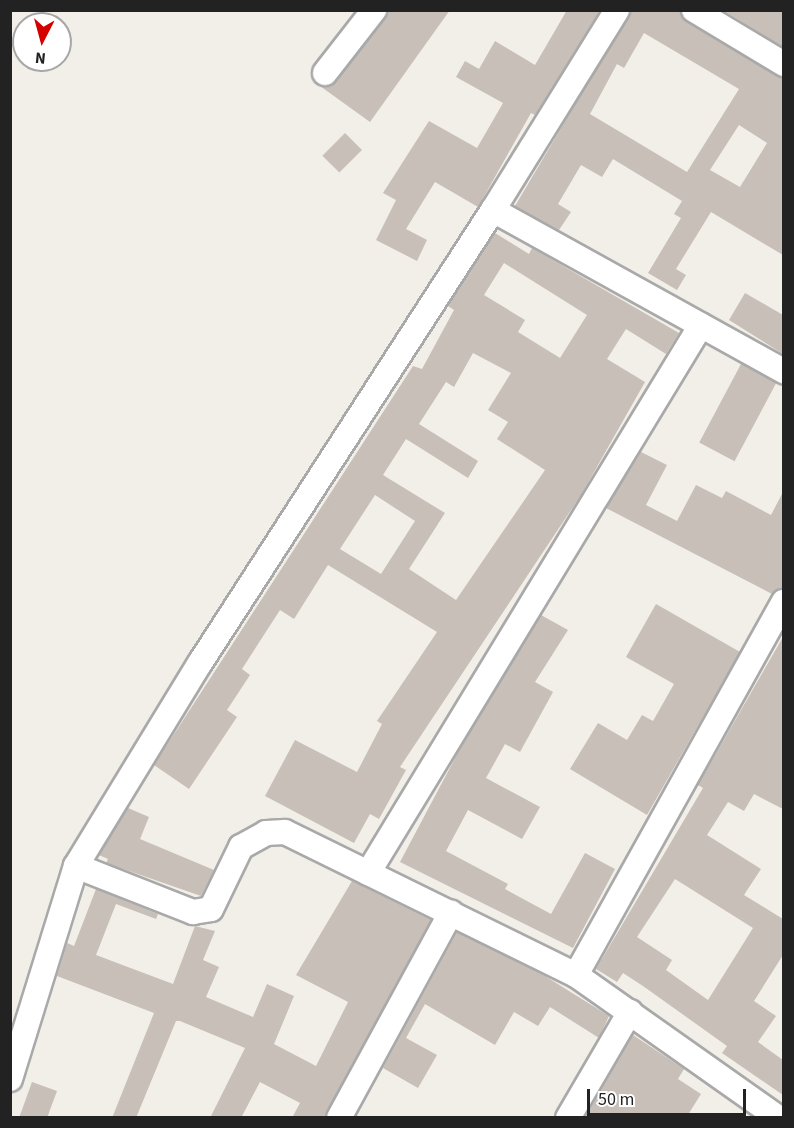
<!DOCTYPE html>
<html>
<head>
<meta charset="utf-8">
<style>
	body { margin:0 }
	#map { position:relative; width:794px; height:1128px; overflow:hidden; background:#f2efe9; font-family:"Source Sans 3",sans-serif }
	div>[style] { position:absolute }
	.building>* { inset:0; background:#c7bfb8; transform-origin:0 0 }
	.roads { filter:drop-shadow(2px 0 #a9a9a9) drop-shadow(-2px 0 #a9a9a9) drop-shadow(0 2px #a9a9a9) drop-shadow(0 -2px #a9a9a9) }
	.minor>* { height:24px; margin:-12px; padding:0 12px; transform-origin:12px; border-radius:12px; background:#fff }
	span { translate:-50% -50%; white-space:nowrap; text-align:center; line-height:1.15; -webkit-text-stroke:6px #fff; paint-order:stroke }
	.frame { position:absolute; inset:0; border:12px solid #222; pointer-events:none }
	.north { position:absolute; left:12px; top:12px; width:60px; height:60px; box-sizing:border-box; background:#fff; border:2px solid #a7a7a7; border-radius:50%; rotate:186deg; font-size:16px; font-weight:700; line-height:24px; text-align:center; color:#222 }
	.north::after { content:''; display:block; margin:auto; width:21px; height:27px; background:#d40000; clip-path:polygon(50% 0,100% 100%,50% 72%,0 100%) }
	.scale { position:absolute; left:587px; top:1089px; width:159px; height:27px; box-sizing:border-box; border:3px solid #222; border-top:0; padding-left:8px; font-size:18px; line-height:21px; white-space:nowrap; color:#222; -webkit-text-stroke:4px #fff; paint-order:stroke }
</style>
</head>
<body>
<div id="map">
	<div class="building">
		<i style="clip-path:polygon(388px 10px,450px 10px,370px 122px,320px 86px,336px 82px)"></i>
		<i style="clip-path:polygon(567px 10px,600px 10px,535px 115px,531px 113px,478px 207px,435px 182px,406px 229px,427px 240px,417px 261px,376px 240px,396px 200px,383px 193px,429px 121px,477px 148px,503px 103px,456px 77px,465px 61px,479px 69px,495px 41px,535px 65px)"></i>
		<i style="clip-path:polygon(evenodd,631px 10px,680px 10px,687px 22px,783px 78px,783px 255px,711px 212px,676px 269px,686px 275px,677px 290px,648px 273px,681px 218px,674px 214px,682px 201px,613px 159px,602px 177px,581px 165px,558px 204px,571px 212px,559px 230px,515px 206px,631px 10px,644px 33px,739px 89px,687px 172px,590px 114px,617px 64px,624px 68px,644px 33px,631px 10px,739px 125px,767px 143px,740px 187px,710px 170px,739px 125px)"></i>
		<i style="clip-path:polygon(723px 10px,783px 10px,783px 47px)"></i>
		<i style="left:345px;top:133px;width:24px;height:32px;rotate:45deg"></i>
		<i style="clip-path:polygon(evenodd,495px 233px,529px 254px,532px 248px,679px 333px,666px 354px,626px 329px,607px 359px,645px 382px,581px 495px,400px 767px,406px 770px,379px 819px,370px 814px,354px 843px,265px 796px,295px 740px,357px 772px,382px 724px,377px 721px,437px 632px,328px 565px,294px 619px,280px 610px,242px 669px,250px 675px,227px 710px,237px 717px,189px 789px,154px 765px,413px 366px,422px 369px,454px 310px,448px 306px,495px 233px,504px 263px,587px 315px,560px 358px,518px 332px,525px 320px,484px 295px,504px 263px,495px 233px,473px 353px,511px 373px,488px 410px,508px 422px,497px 439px,545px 470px,456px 600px,409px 569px,445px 513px,383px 475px,406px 439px,468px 478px,478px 461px,419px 424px,446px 382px,454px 387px,473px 353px,495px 233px,375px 495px,415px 521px,381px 574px,340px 549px,375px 495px)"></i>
		<i style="clip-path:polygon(745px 293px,783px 315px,783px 354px,729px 320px)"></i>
		<i style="left:741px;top:364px;width:40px;height:89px;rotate:28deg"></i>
		<i style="clip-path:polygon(641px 452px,667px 465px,646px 505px,677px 521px,696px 485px,722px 498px,726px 491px,771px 515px,783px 492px,783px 588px,772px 594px,606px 508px)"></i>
		<i style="clip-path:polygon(656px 604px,740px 652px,647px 815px,570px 769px,598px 723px,627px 740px,642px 715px,653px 721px,674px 684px,626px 657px)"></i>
		<i style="clip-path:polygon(541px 615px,568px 630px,535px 682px,553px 692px,520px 752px,505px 744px,486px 778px,540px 807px,522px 839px,468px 810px,446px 851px,508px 884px,505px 889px,551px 914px,585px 853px,615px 869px,573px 948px,400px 862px,462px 745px)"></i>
		<i style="clip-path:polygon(evenodd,783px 637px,783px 809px,754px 794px,744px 811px,728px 802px,707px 835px,761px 869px,744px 895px,783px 919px,783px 955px,754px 1001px,776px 1016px,758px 1042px,783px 1060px,783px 1095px,722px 1053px,727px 1046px,643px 986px,623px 973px,617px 982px,596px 969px,703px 788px,698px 785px,783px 637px,675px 879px,753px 928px,708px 1000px,666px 970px,672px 960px,637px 937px,675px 879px)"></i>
		<i style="clip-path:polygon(128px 808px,149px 817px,140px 839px,214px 870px,201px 896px,106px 863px,108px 859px,99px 855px)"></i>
		<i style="clip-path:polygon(352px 881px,431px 920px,323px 1118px,292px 1118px,300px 1103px,260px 1082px,241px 1118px,210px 1118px,245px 1048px,180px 1021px,176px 1021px,136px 1118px,112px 1118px,154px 1013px,57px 976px,67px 943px,74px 946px,96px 889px,158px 914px,156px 919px,116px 904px,96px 955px,173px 984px,195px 926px,215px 931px,203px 960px,219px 967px,206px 997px,253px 1017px,267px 984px,294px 996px,274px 1044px,316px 1066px,348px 1002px,296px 975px)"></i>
		<i style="clip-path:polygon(457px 932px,545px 976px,609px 1016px,599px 1038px,550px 1007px,538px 1026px,514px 1012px,495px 1045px,425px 1004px,406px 1038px,437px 1055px,418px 1088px,383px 1068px)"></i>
		<i style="clip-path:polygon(633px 1035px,684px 1069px,678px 1079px,701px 1094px,686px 1118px,585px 1118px)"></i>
		<i style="clip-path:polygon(32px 1082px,57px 1091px,47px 1118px,19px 1118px)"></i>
	</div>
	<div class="roads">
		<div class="minor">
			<i style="left:694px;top:10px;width:105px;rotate:31deg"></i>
			<i style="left:325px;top:73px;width:80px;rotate:-52.1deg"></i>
			<i style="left:493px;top:210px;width:333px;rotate:29deg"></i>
			<i style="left:76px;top:866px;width:126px;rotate:21.5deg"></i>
			<i style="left:193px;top:912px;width:18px;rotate:-9deg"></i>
			<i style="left:211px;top:909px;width:69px;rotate:-64.2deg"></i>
			<i style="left:241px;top:847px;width:29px;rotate:-29deg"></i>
			<i style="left:266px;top:833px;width:19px;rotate:-3deg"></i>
			<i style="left:285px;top:832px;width:324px;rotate:26.2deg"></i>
			<i style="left:576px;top:975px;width:248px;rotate:35.2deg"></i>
			<i style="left:368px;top:873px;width:641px;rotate:-58.71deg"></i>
			<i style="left:576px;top:975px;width:427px;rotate:-60.9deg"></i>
			<i style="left:10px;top:1079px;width:223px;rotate:-72.8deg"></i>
			<i style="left:76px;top:866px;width:238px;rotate:-58.6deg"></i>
			<i style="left:200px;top:663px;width:539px;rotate:-57.11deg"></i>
			<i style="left:493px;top:210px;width:235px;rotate:-58.2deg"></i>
			<i style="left:339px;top:1118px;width:234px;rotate:-61.4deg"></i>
			<i style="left:568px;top:1118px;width:123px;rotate:-59.7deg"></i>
		</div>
	</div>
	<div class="frame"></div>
	<div class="north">N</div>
	<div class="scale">50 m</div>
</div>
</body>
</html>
